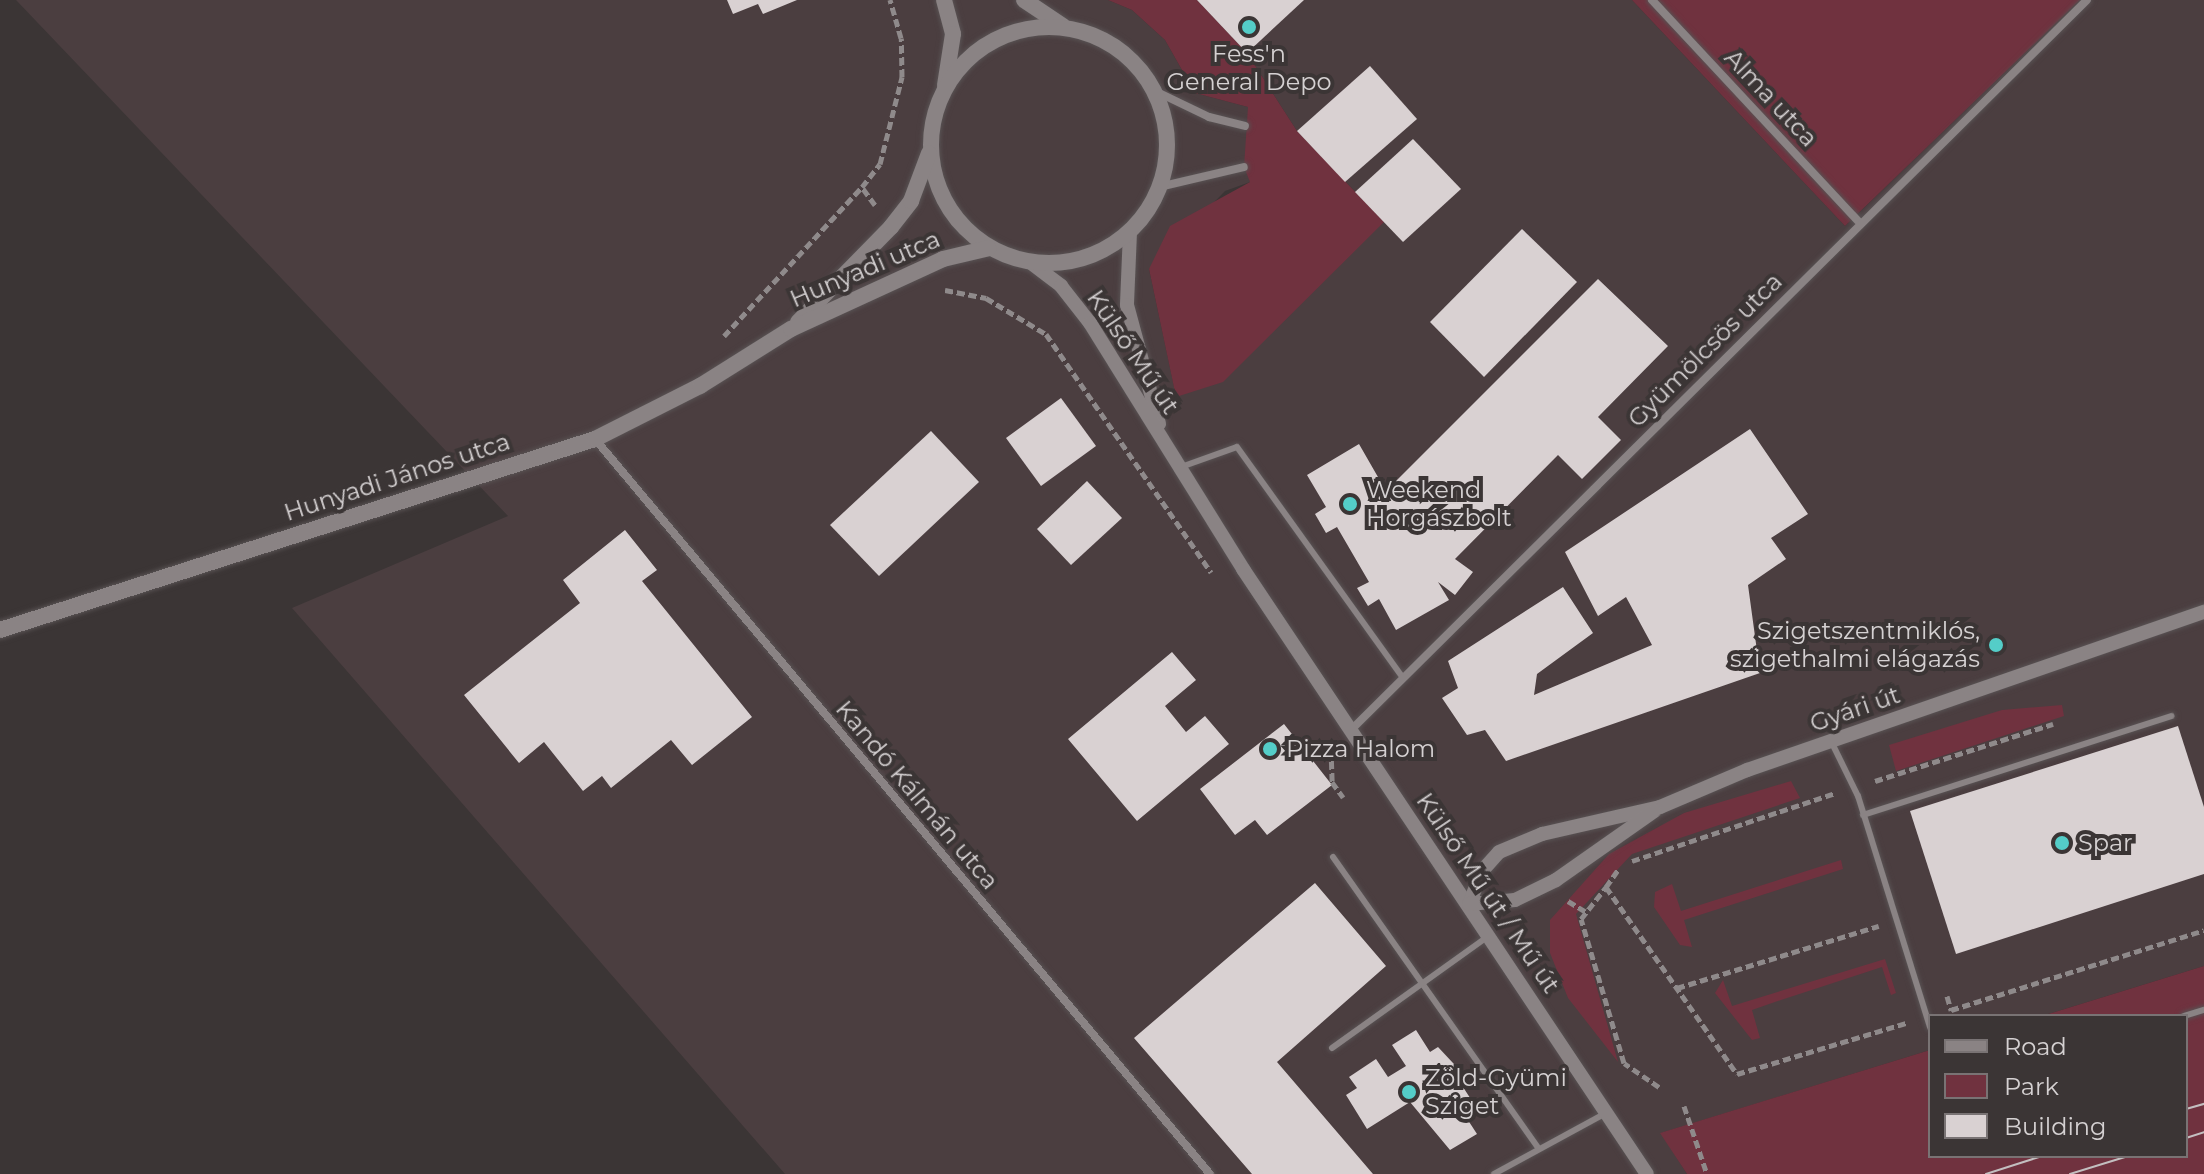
<!DOCTYPE html>
<html>
<head>
<meta charset="utf-8">
<style>
  body { margin:0 }
  #map { position:relative; width:2204px; height:1174px; overflow:hidden; background:#3b3535; font-family:Montserrat,sans-serif }
  div>[style] { position:absolute }
  .built>* { inset:0; background:#4b3e40 }
  .green>* { inset:0; background:#70323f }
  .building>* { inset:0; background:#d9d1d2 }
  .path>* { height:5px; margin-top:-2.5px; transform-origin:0; background:repeating-linear-gradient(90deg,#8f8a8b 0 8px,transparent 0 12px) }
  .roads { filter:drop-shadow(0 0 2px #585253) drop-shadow(0 0 2px #585253) }
  .service>* { height:6px; margin:-3px; padding:0 3px; transform-origin:3px; border-radius:3px; background:#8a8384 }
  .minor>* { height:8px; margin:-4px; padding:0 4px; transform-origin:4px; border-radius:4px; background:#8a8384 }
  .tertiary>* { height:14px; margin:-7px; padding:0 7px; transform-origin:7px; border-radius:7px; background:#8a8384 }
  .secondary>* { height:16px; margin:-8px; padding:0 8px; transform-origin:8px; border-radius:8px; background:#8a8384 }
  .secondary>.ring { margin:-8px; padding:0; box-sizing:content-box; background:none; border:16px solid #8a8384; border-radius:50% }
  .tram>* { height:2px; margin:-1px; padding:0 1px; transform-origin:1px; border-radius:1px; background:#c3bfc0 }
  .dots>* { width:22px; height:22px; translate:-50% -50%; box-sizing:border-box; border:4px solid #3b3535; border-radius:50% }
  span { translate:-50% -50%; white-space:nowrap; text-align:center; line-height:1.15; -webkit-text-stroke:8px #3b3535; paint-order:stroke }
  .poi-label { font-size:24px; color:#d5d1d2 }
  .left { translate:0 -50%; text-align:left }
  .right { translate:-100% -50%; text-align:right }
  .street-label { font-size:24px; color:#d5d1d2 }
  .legend { position:absolute; left:1928px; top:1014px; width:260px; height:144px; box-sizing:border-box; background:#3b3535; border:2px solid #797374; margin:0; padding:10px 14px; list-style:none; font-size:24px; color:#d5d1d2 }
  .legend li { display:flex; align-items:center; gap:16px; height:40px }
  .legend b { width:40px; border:2px solid #797374 }
</style>
</head>
<body>
<div id="map">
  <div class="built">
    <i style="clip-path:polygon(16px 0,1108px 0,1132px 10px,1165px 40px,1195px 93px,1248px 107px,1250px 182px,1225px 191px,1149px 269px,1176px 396px,1384px 222px,1297px 131px,1247px 53px,1197px 0,1632px 0,1845px 226px,2080px 0,2204px 0,2204px 966px,2042px 1016px,1930px 1016px,1930px 1050px,1661px 1133px,1687px 1174px,785px 1174px,292px 608px,508px 516px)"></i>
  </div>
  <div class="green">
    <i style="clip-path:polygon(1108px 0,1197px 0,1247px 53px,1297px 131px,1384px 222px,1223px 382px,1176px 397px,1149px 269px,1170px 226px,1250px 182px,1244px 167px,1248px 107px,1195px 93px,1165px 40px,1132px 10px)"></i>
    <i style="clip-path:polygon(1632px 0,2080px 0,1845px 226px)"></i>
    <i style="clip-path:polygon(2062px 705px,2064px 716px,1896px 771px,1889px 745px,2002px 710px)"></i>
    <i style="clip-path:polygon(1791px 781px,1800px 798px,1632px 854px,1576px 914px,1618px 1062px,1568px 998px,1550px 953px,1550px 920px,1609px 854px,1684px 813px)"></i>
    <i style="clip-path:polygon(1841px 860px,1843px 869px,1684px 920px,1692px 947px,1680px 945px,1654px 907px,1655px 892px,1672px 884px,1681px 911px)"></i>
    <i style="clip-path:polygon(1885px 959px,1896px 993px,1891px 995px,1882px 967px,1781px 1000px,1752px 1010px,1760px 1038px,1752px 1040px,1715px 993px,1723px 980px,1732px 1006px)"></i>
    <i style="clip-path:polygon(2204px 966px,2204px 1174px,1687px 1174px,1660px 1133px,1930px 1050px,1930px 1156px,2186px 1156px,2186px 1016px,2042px 1016px)"></i>
  </div>
  <div class="building">
    <i style="clip-path:polygon(727px 0,797px 0,763px 14px,758px 4px,733px 14px)"></i>
    <i style="clip-path:polygon(1197px 0,1304px 0,1247px 53px)"></i>
    <i style="clip-path:polygon(1370px 66px,1417px 119px,1345px 182px,1297px 131px)"></i>
    <i style="clip-path:polygon(1413px 139px,1461px 189px,1403px 242px,1355px 192px)"></i>
    <i style="clip-path:polygon(1522px 229px,1577px 282px,1484px 377px,1430px 322px)"></i>
    <i style="clip-path:polygon(1598px 279px,1668px 346px,1598px 417px,1621px 440px,1582px 479px,1558px 455px,1455px 559px,1473px 572px,1455px 595px,1438px 582px,1449px 600px,1396px 630px,1379px 599px,1368px 606px,1357px 588px,1369px 582px,1337px 527px,1326px 533px,1315px 514px,1326px 507px,1307px 475px,1359px 444px,1386px 491px)"></i>
    <i style="clip-path:polygon(1061px 398px,1096px 446px,1041px 486px,1006px 438px)"></i>
    <i style="clip-path:polygon(1750px 429px,1808px 514px,1771px 538px,1786px 559px,1748px 585px,1760px 673px,1506px 761px,1485px 730px,1467px 735px,1442px 698px,1458px 688px,1448px 661px,1563px 587px,1593px 633px,1537px 674px,1534px 695px,1652px 645px,1626px 597px,1598px 616px,1565px 552px)"></i>
    <i style="clip-path:polygon(931px 431px,979px 482px,879px 576px,830px 525px)"></i>
    <i style="clip-path:polygon(1087px 481px,1122px 518px,1071px 565px,1037px 529px)"></i>
    <i style="clip-path:polygon(625px 530px,657px 570px,642px 581px,752px 717px,692px 765px,671px 740px,611px 788px,602px 776px,583px 791px,544px 742px,519px 763px,464px 695px,580px 603px,563px 580px)"></i>
    <i style="clip-path:polygon(1172px 652px,1196px 680px,1165px 706px,1186px 732px,1205px 716px,1229px 744px,1137px 821px,1068px 739px)"></i>
    <i style="clip-path:polygon(1284px 724px,1332px 785px,1267px 835px,1255px 820px,1235px 835px,1200px 789px)"></i>
    <i style="clip-path:polygon(2178px 726px,2204px 807px,2204px 874px,1956px 954px,1910px 811px)"></i>
    <i style="clip-path:polygon(1315px 883px,1386px 966px,1277px 1062px,1373px 1174px,1252px 1174px,1134px 1038px)"></i>
    <i style="clip-path:polygon(1416px 1030px,1430px 1052px,1438px 1047px,1468px 1079px,1461px 1084px,1476px 1107px,1464px 1114px,1477px 1134px,1450px 1150px,1410px 1102px,1367px 1129px,1346px 1095px,1357px 1088px,1349px 1077px,1376px 1059px,1388px 1077px,1406px 1066px,1392px 1045px)"></i>
  </div>
  <div class="path">
    <i style="left:875px;top:205px;width:22px;rotate:-126deg"></i>
    <i style="left:862px;top:187px;width:29px;rotate:-52deg"></i>
    <i style="left:880px;top:164px;width:90px;rotate:-75.8deg"></i>
    <i style="left:902px;top:77px;width:39px;rotate:-91deg"></i>
    <i style="left:901px;top:38px;width:40px;rotate:-106deg"></i>
    <i style="left:945px;top:290px;width:42px;rotate:11deg"></i>
    <i style="left:986px;top:298px;width:70px;rotate:31deg"></i>
    <i style="left:1046px;top:334px;width:290px;rotate:55.3deg"></i>
    <i style="left:724px;top:336px;width:203px;rotate:-47.2deg"></i>
    <i style="left:1331px;top:749px;width:33px;rotate:88deg"></i>
    <i style="left:1332px;top:782px;width:19px;rotate:54deg"></i>
    <i style="left:1875px;top:781px;width:187px;rotate:-17.8deg"></i>
    <i style="left:1632px;top:861px;width:214px;rotate:-18.5deg"></i>
    <i style="left:1606px;top:887px;width:21px;rotate:-55deg"></i>
    <i style="left:1568px;top:901px;width:21px;rotate:31deg"></i>
    <i style="left:1677px;top:988px;width:211px;rotate:-17.1deg"></i>
    <i style="left:1947px;top:996px;width:15px;rotate:74deg"></i>
    <i style="left:1951px;top:1010px;width:265px;rotate:-17.5deg"></i>
    <i style="left:1659px;top:1087px;width:42px;rotate:-145.6deg"></i>
    <i style="left:1624px;top:1063px;width:150px;rotate:-106.6deg"></i>
    <i style="left:1581px;top:919px;width:41px;rotate:-52deg"></i>
    <i style="left:1606px;top:887px;width:228px;rotate:55deg"></i>
    <i style="left:1737px;top:1074px;width:177px;rotate:-16.8deg"></i>
    <i style="left:1684px;top:1106px;width:72px;rotate:71.3deg"></i>
  </div>
  <div class="roads">
    <div class="service">
      <i style="left:1181px;top:467px;width:59px;rotate:-19.7deg"></i>
      <i style="left:1237px;top:447px;width:284px;rotate:54.3deg"></i>
      <i style="left:1831px;top:741px;width:61px;rotate:63.9deg"></i>
      <i style="left:1858px;top:796px;width:242px;rotate:72.7deg"></i>
      <i style="left:1863px;top:815px;width:324px;rotate:-17.8deg"></i>
      <i style="left:1333px;top:857px;width:357px;rotate:54.8deg"></i>
      <i style="left:2184px;top:1016px;width:21px;rotate:-17deg"></i>
      <i style="left:1332px;top:1048px;width:191px;rotate:-35.6deg"></i>
      <i style="left:1494px;top:1174px;width:128px;rotate:-28.6deg"></i>
    </div>
    <div class="minor">
      <i style="left:1652px;top:0;width:306px;rotate:47deg"></i>
      <i style="left:1155px;top:91px;width:60px;rotate:25.7deg"></i>
      <i style="left:1209px;top:117px;width:37px;rotate:14deg"></i>
      <i style="left:1159px;top:187px;width:87px;rotate:-13.2deg"></i>
      <i style="left:595px;top:439px;width:958px;rotate:50.08deg"></i>
      <i style="left:1352px;top:729px;width:1035px;rotate:-44.77deg"></i>
    </div>
    <div class="tertiary">
      <i style="left:1130px;top:232px;width:73px;rotate:92.4deg"></i>
      <i style="left:1127px;top:305px;width:123px;rotate:74.9deg"></i>
      <i style="left:1031px;top:263px;width:38px;rotate:37deg"></i>
      <i style="left:1061px;top:286px;width:47px;rotate:51.9deg"></i>
      <i style="left:1090px;top:323px;width:290px;rotate:58.1deg"></i>
      <i style="left:1243px;top:569px;width:727px;rotate:56.27deg"></i>
      <i style="left:1469px;top:904px;width:35px;rotate:-68deg"></i>
      <i style="left:1482px;top:871px;width:25px;rotate:-48deg"></i>
      <i style="left:1499px;top:852px;width:47px;rotate:-22.7deg"></i>
      <i style="left:1542px;top:834px;width:121px;rotate:-12.9deg"></i>
      <i style="left:1660px;top:807px;width:95px;rotate:-23deg"></i>
      <i style="left:1747px;top:770px;width:484px;rotate:-19.1deg"></i>
      <i style="left:1469px;top:904px;width:46px;rotate:-5deg"></i>
      <i style="left:1515px;top:900px;width:46px;rotate:-26deg"></i>
      <i style="left:1556px;top:880px;width:120px;rotate:-35.1deg"></i>
    </div>
    <div class="secondary">
      <i style="left:944px;top:0;width:35px;rotate:75deg"></i>
      <i style="left:953px;top:34px;width:52px;rotate:98.9deg"></i>
      <i style="left:1024px;top:0;width:47px;rotate:33.7deg"></i>
      <i class="ring" style="left:931px;top:27px;width:220px;height:220px"></i>
      <i style="left:798px;top:322px;width:133px;rotate:-45.6deg"></i>
      <i style="left:891px;top:227px;width:33px;rotate:-52deg"></i>
      <i style="left:911px;top:201px;width:51px;rotate:-69.4deg"></i>
      <i style="left:0;top:630px;width:625px;rotate:-17.8deg"></i>
      <i style="left:595px;top:439px;width:118px;rotate:-26.8deg"></i>
      <i style="left:700px;top:386px;width:107px;rotate:-32.1deg"></i>
      <i style="left:791px;top:329px;width:167px;rotate:-24.7deg"></i>
      <i style="left:943px;top:259px;width:47px;rotate:-13.4deg"></i>
    </div>
  </div>
  <div class="tram">
    <i style="left:2186px;top:1109px;width:19px;rotate:-16deg"></i>
    <i style="left:2186px;top:1138px;width:19px;rotate:-18deg"></i>
    <i style="left:1986px;top:1174px;width:59px;rotate:-17.8deg"></i>
    <i style="left:2070px;top:1174px;width:61px;rotate:-17.2deg"></i>
  </div>
  <div class="dots">
    <i style="left:1249px;top:27px;background:#54cdc8"></i>
    <i style="left:1350px;top:504px;background:#54cdc8"></i>
    <i style="left:1996px;top:645px;background:#54cdc8"></i>
    <i style="left:1270px;top:749px;background:#54cdc8"></i>
    <i style="left:2062px;top:843px;background:#54cdc8"></i>
    <i style="left:1409px;top:1092px;background:#54cdc8"></i>
  </div>
  <div class="poi-label">
    <span style="left:1249px;top:68px">Fess'n<br>General Depo</span>
    <span class="left" style="left:1366px;top:504px">Weekend<br>Horgászbolt</span>
    <span class="right" style="left:1980px;top:645px">Szigetszentmiklós,<br>szigethalmi elágazás</span>
    <span class="left" style="left:1286px;top:749px">Pizza Halom</span>
    <span class="left" style="left:2078px;top:843px">Spar</span>
    <span class="left" style="left:1425px;top:1092px">Zöld-Gyümi<br>Sziget</span>
  </div>
  <div class="street-label">
    <span style="left:1771px;top:98px;rotate:47deg">Alma utca</span>
    <span style="left:865px;top:269px;rotate:-23deg">Hunyadi utca</span>
    <span style="left:1705px;top:350px;rotate:-45deg">Gyümölcsös utca</span>
    <span style="left:1133px;top:352px;rotate:56deg">Külső Mű út</span>
    <span style="left:397px;top:477px;rotate:-18deg">Hunyadi János utca</span>
    <span style="left:1855px;top:709px;rotate:-19deg">Gyári út</span>
    <span style="left:917px;top:795px;rotate:50deg">Kandó Kálmán utca</span>
    <span style="left:1488px;top:893px;rotate:56deg">Külső Mű út / Mű út</span>
  </div>
  <ul class="legend">
  <li><b style="height:10px;background:#8a8384"></b>Road</li>
  <li><b style="height:22px;background:#70323f"></b>Park</li>
  <li><b style="height:22px;background:#d9d1d2"></b>Building</li>
  </ul>
</div>
</body>
</html>
